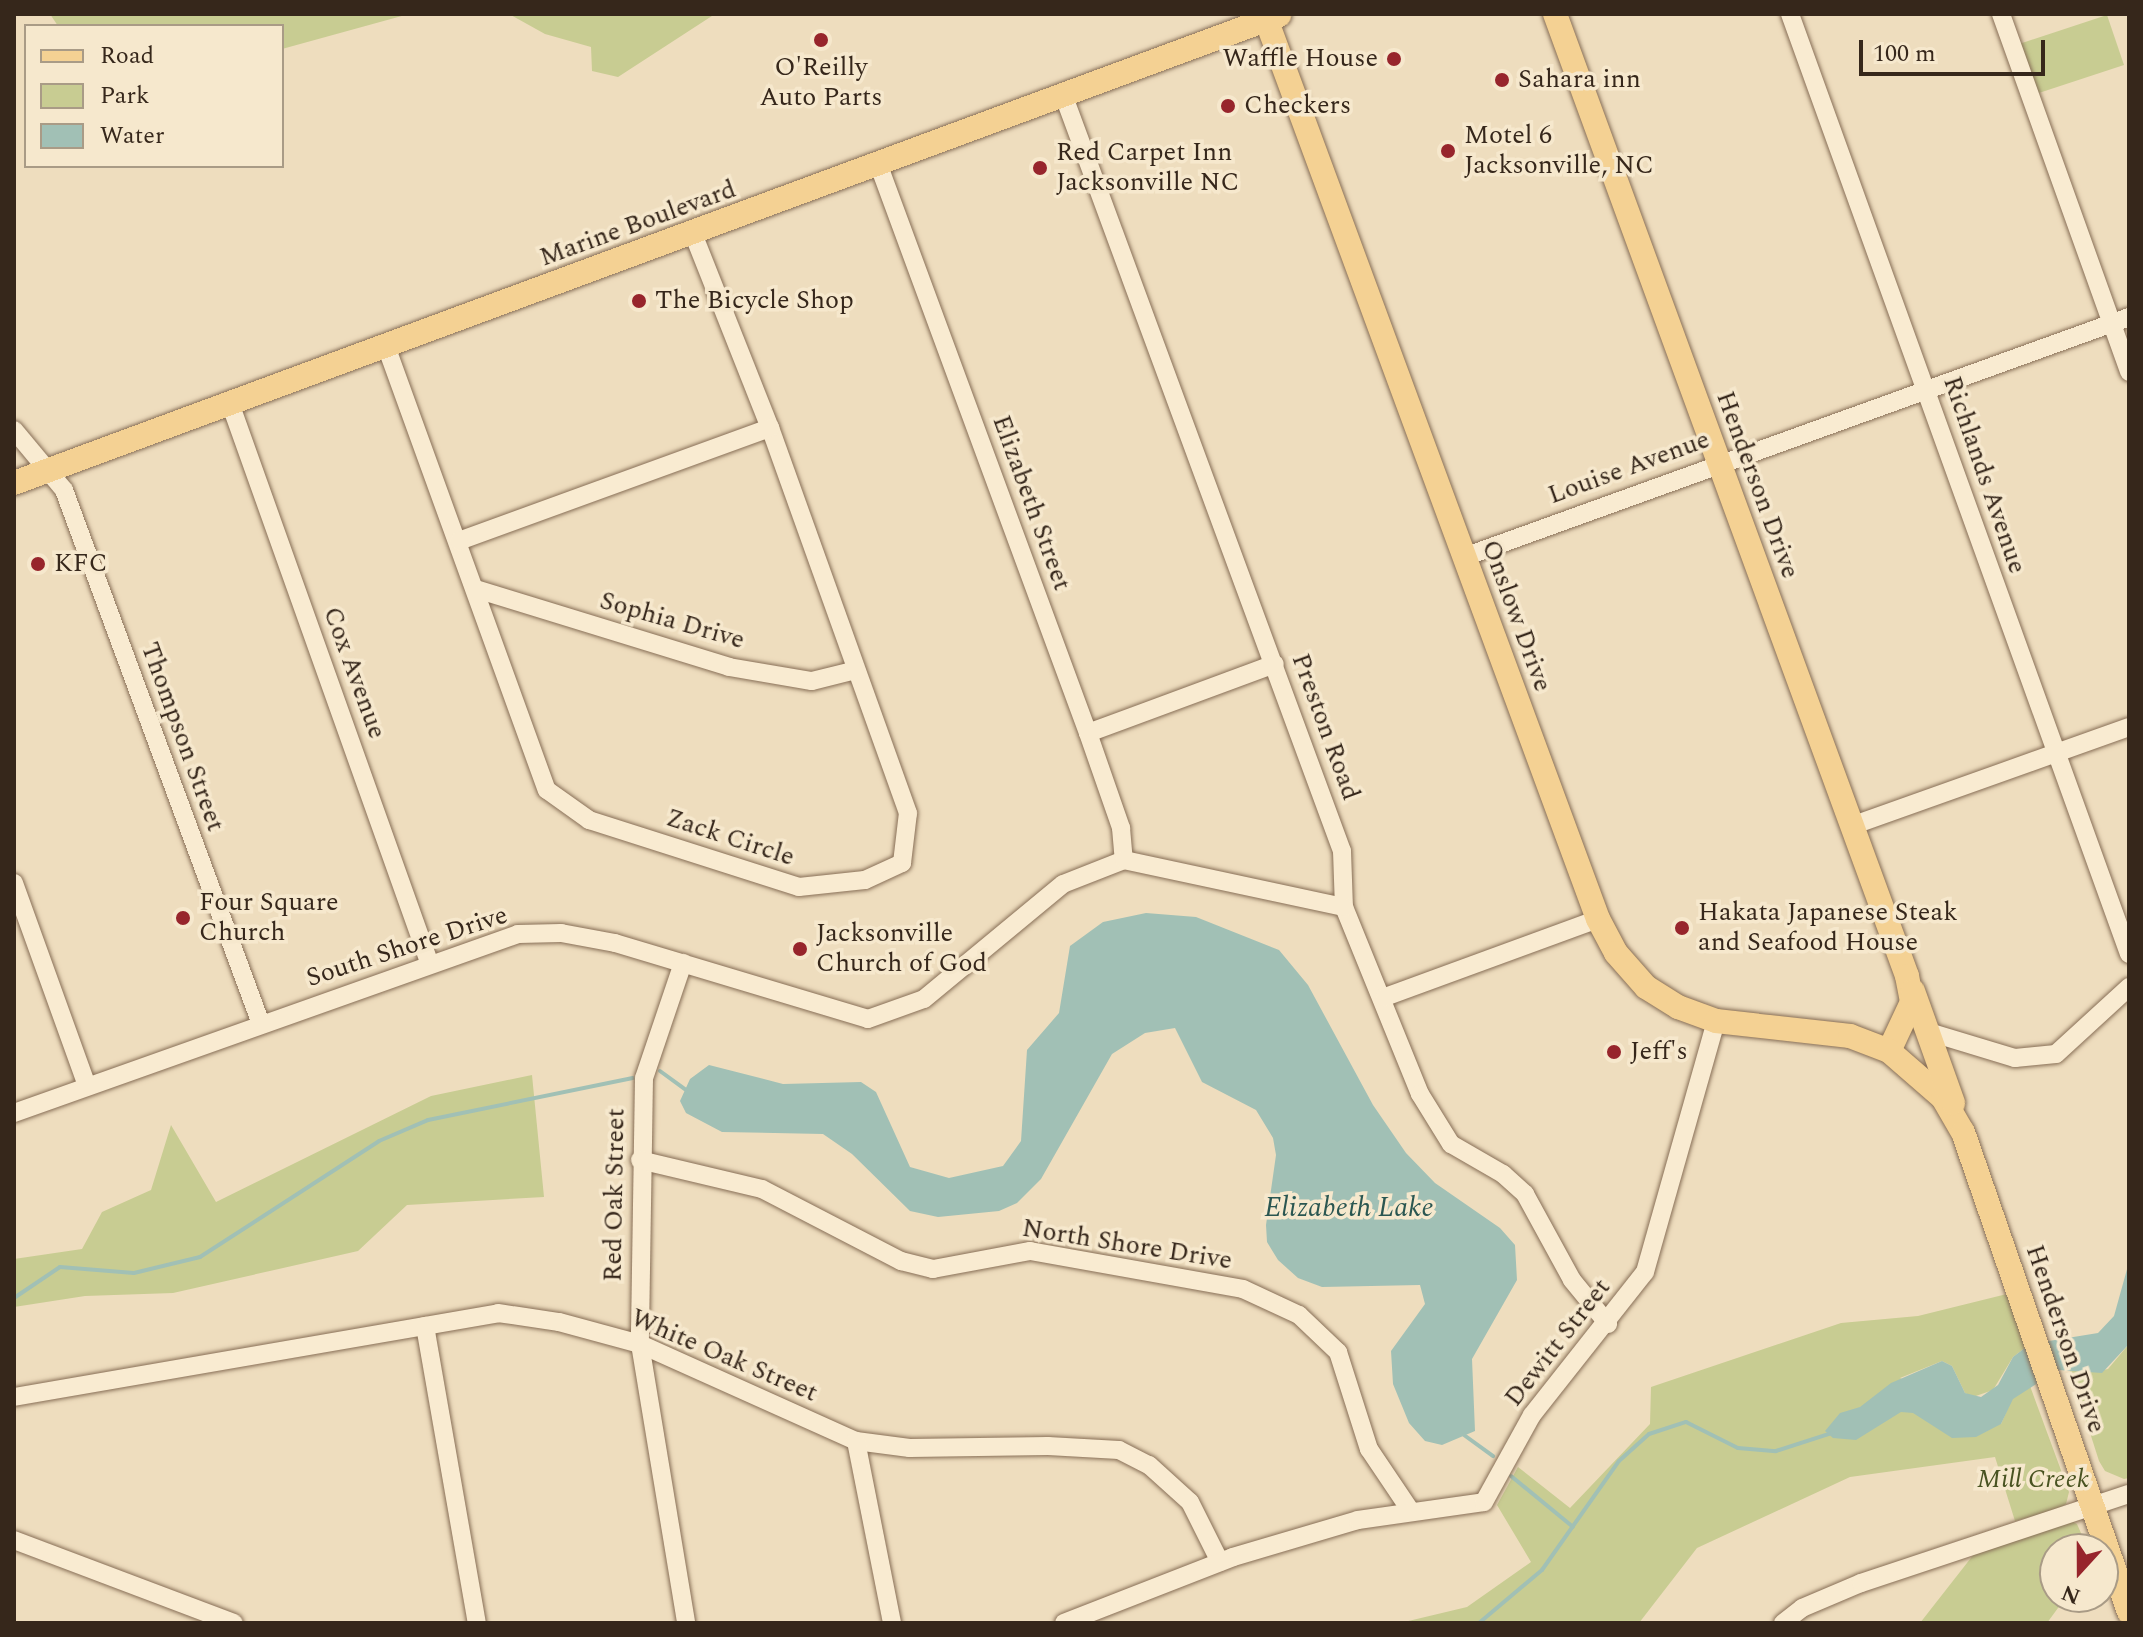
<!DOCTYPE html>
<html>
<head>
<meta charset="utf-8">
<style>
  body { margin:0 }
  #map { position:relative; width:2143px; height:1637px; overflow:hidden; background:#eeddbe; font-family:Spectral,serif }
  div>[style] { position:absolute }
  .green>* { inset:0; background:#c8cc92 }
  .water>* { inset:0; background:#a1c0b5 }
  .stream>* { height:4px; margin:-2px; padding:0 2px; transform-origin:2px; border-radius:2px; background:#a1c0b5 }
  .roads { filter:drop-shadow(0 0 2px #876e56) drop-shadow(0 0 2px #876e56) }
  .minor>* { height:18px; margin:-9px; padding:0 9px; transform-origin:9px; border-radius:9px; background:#f9ebd1 }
  .major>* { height:24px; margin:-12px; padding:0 12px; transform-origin:12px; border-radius:12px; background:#f4d193 }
  .dots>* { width:22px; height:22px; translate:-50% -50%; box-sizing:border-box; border:4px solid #f6e8cd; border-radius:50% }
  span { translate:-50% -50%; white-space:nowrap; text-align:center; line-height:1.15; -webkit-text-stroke:7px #f6e8cd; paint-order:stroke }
  .poi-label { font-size:26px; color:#36271b }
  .right { translate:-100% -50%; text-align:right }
  .left { translate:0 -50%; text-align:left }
  .street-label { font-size:26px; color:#36271b }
  .park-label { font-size:26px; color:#495321; font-style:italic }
  .water-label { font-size:28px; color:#2a5651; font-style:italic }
  .frame { position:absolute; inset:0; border:16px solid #36271b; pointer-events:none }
  .legend { position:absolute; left:24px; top:24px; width:260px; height:144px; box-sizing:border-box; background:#f6e8cd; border:2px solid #a99b86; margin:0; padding:10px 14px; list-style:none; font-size:24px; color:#36271b }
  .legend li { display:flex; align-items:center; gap:16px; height:40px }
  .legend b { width:40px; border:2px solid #a99b86 }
  .north { position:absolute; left:2039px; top:1533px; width:80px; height:80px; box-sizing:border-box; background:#f6e8cd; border:2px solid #a99b86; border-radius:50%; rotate:201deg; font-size:22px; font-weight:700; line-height:32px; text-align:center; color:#36271b }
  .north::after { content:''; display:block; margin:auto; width:28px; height:36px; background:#97252c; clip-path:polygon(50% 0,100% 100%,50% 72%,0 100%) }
  .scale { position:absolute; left:1859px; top:40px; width:186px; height:36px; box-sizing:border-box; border:4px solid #36271b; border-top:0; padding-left:10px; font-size:24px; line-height:28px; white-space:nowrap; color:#36271b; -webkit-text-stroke:6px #f6e8cd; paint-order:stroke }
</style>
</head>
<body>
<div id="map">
  <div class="green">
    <i style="clip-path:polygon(50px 14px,409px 14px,282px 49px,282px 26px,58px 26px)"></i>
    <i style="clip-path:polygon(509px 14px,715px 14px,618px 77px,592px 71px,591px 47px,545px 34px)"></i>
    <i style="clip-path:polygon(2107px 15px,2124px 65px,2030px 96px,2013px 46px)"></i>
    <i style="clip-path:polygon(532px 1075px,544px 1197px,407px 1205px,358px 1251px,173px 1293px,85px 1296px,14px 1307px,14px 1259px,82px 1249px,102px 1212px,151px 1190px,171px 1125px,216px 1202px,431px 1096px)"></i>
    <i style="clip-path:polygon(2019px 1291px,2030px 1344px,2013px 1357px,1993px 1390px,1973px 1397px,1965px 1393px,1952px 1366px,1942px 1361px,1900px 1378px,2001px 1424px,2012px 1399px,2030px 1386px,2069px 1492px,2066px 1504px,2058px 1509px,2015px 1521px,1995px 1457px,1850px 1477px,1697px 1548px,1639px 1623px,1400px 1623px,1467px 1607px,1531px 1562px,1497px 1505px,1518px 1467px,1570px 1508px,1650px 1424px,1651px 1387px,1841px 1323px,1918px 1316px)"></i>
    <i style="clip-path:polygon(2129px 1344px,2129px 1478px,2124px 1479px,2105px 1471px,2099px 1461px,2069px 1367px,2094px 1372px,2108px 1369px)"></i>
    <i style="clip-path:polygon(2071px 1521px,2077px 1524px,2088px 1549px,2055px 1549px,2055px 1597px,2066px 1597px,2047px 1623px,1920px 1623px,1974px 1554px)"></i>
  </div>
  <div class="water">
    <i style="clip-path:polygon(1146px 913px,1196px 917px,1279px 950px,1308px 985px,1373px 1105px,1406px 1153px,1435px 1183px,1500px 1228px,1515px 1245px,1517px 1280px,1472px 1359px,1475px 1431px,1442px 1445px,1425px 1441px,1409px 1423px,1393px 1384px,1391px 1351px,1425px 1304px,1420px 1285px,1322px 1287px,1298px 1278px,1278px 1260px,1267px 1242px,1266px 1225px,1276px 1155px,1273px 1138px,1256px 1110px,1202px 1082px,1175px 1028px,1145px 1033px,1112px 1054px,1041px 1179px,1017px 1203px,999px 1211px,938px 1217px,910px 1211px,852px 1154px,823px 1134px,722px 1132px,686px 1113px,680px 1101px,690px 1079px,709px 1065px,783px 1084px,861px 1082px,876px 1092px,910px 1167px,949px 1178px,1003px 1166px,1021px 1141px,1027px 1050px,1059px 1013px,1070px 946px,1103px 922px)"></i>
    <i style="clip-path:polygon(2129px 1262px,2129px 1344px,2102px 1373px,2058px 1370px,2013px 1399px,2001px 1424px,1976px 1437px,1952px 1438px,1913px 1413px,1901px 1412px,1856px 1440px,1833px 1438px,1825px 1431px,1840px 1413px,1860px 1407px,1891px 1383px,1942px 1361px,1952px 1366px,1965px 1393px,1981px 1397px,1998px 1385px,2013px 1357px,2030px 1344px,2098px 1333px,2114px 1316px)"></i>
  </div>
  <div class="stream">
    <i style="left:660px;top:1071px;width:32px;rotate:36deg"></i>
    <i style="left:14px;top:1298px;width:55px;rotate:-34deg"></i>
    <i style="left:60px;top:1267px;width:74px;rotate:4.6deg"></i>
    <i style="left:134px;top:1273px;width:68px;rotate:-13.6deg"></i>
    <i style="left:200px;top:1257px;width:213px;rotate:-32.9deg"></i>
    <i style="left:379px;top:1141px;width:53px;rotate:-23.2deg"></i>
    <i style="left:428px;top:1120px;width:209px;rotate:-11.6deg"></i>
    <i style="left:1464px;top:1435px;width:36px;rotate:36deg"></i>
    <i style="left:1511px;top:1476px;width:80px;rotate:39.4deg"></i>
    <i style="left:1479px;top:1623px;width:82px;rotate:-40.1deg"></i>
    <i style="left:1542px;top:1570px;width:133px;rotate:-54.8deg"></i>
    <i style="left:1619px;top:1461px;width:40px;rotate:-42deg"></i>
    <i style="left:1649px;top:1434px;width:39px;rotate:-18deg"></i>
    <i style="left:1686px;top:1422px;width:58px;rotate:26.6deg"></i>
    <i style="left:1738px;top:1448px;width:38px;rotate:5deg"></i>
    <i style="left:1776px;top:1451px;width:59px;rotate:-17.8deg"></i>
  </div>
  <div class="roads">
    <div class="minor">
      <i style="left:1790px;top:14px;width:999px;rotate:70.17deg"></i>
      <i style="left:2001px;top:14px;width:380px;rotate:70.3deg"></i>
      <i style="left:1063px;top:94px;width:807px;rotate:69.77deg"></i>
      <i style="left:1342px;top:851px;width:56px;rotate:88deg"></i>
      <i style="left:1344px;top:907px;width:202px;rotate:67.9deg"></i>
      <i style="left:1420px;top:1094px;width:59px;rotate:58.2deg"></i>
      <i style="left:1451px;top:1144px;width:60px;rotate:30deg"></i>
      <i style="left:1503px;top:1174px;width:30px;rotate:42deg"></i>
      <i style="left:1525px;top:1194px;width:98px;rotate:61.3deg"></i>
      <i style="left:1572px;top:1280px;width:57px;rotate:50.7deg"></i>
      <i style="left:879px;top:166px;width:604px;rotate:69.77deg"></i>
      <i style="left:1088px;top:733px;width:101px;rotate:70.8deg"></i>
      <i style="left:1121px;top:828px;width:32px;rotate:85deg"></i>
      <i style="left:386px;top:346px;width:472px;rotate:70.1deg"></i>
      <i style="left:547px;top:790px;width:52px;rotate:35.5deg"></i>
      <i style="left:589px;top:820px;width:220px;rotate:17.7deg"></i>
      <i style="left:799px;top:887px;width:66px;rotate:-6.1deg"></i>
      <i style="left:865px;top:880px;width:41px;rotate:-24.7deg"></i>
      <i style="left:902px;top:863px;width:50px;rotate:-83.2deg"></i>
      <i style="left:908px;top:813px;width:409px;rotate:-109.7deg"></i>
      <i style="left:770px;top:428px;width:209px;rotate:-111.6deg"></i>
      <i style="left:230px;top:403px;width:593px;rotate:70.4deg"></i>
      <i style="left:14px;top:430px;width:78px;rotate:50.2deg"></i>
      <i style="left:64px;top:490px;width:569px;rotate:69.75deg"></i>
      <i style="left:459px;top:541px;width:331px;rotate:-20deg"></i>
      <i style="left:1464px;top:557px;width:707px;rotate:-19.84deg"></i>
      <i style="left:476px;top:589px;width:265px;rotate:17.1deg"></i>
      <i style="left:729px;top:667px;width:84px;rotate:9.6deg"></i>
      <i style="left:812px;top:681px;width:45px;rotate:-14deg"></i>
      <i style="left:1088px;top:733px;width:199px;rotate:-20.3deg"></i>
      <i style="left:1854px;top:825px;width:292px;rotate:-19.6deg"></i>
      <i style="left:14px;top:883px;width:216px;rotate:70.2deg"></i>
      <i style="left:683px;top:963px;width:121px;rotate:108.7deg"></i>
      <i style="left:644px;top:1078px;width:266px;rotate:90.9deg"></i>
      <i style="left:640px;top:1344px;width:283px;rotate:80.6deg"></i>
      <i style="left:1385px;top:997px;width:227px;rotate:-20.1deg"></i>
      <i style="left:1929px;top:1032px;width:90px;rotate:16.8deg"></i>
      <i style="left:2015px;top:1058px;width:41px;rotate:-5.6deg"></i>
      <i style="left:2056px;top:1054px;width:99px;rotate:-42.5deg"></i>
      <i style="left:14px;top:1113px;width:535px;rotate:-19.55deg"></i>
      <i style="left:518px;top:934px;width:43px;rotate:-1.3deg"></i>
      <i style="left:561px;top:933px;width:55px;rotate:10.5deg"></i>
      <i style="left:615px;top:943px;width:264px;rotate:16.7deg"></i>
      <i style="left:868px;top:1019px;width:59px;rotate:-19.7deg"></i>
      <i style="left:924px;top:999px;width:180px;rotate:-39.6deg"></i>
      <i style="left:1063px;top:884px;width:66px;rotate:-21.5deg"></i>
      <i style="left:1124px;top:860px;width:225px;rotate:12.1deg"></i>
      <i style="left:640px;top:1160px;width:125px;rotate:13.4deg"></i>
      <i style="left:762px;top:1189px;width:157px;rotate:27.4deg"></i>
      <i style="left:901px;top:1261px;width:33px;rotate:14deg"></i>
      <i style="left:933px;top:1269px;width:99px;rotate:-10.5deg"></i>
      <i style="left:1030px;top:1251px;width:216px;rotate:10.1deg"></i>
      <i style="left:1243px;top:1289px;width:62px;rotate:24.9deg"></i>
      <i style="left:1299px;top:1315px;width:54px;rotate:43.5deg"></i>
      <i style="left:1338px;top:1352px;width:102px;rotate:72.3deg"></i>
      <i style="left:1369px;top:1449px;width:73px;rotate:56.1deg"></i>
      <i style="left:425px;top:1326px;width:302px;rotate:80.1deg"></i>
      <i style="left:14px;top:1397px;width:491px;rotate:-9.8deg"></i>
      <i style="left:498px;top:1313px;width:62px;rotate:8.4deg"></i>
      <i style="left:559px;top:1322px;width:84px;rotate:15.2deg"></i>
      <i style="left:640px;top:1344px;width:237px;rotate:24.2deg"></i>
      <i style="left:856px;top:1441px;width:54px;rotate:7.4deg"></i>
      <i style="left:910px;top:1448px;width:138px;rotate:-0.8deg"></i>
      <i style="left:1048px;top:1446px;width:71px;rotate:3.2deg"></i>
      <i style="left:1119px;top:1450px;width:34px;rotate:27deg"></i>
      <i style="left:1149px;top:1465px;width:55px;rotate:42.1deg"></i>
      <i style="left:1190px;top:1502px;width:67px;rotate:63.4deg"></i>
      <i style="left:856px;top:1441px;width:186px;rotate:78.8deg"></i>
      <i style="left:14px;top:1540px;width:235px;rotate:20.7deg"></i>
      <i style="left:1064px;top:1623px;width:181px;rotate:-21.3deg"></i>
      <i style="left:1233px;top:1557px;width:130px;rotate:-16.5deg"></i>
      <i style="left:1358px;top:1520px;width:127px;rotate:-8.1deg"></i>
      <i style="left:1484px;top:1502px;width:99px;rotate:-61.1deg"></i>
      <i style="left:1532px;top:1415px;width:182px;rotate:-51.7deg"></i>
      <i style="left:1645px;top:1272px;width:261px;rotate:-74.2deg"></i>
      <i style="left:1783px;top:1623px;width:24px;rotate:-38deg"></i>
      <i style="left:1802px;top:1608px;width:64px;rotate:-23deg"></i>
      <i style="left:1861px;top:1583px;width:282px;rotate:-18.4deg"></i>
    </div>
    <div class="major">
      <i style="left:1555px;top:14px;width:1024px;rotate:69.9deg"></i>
      <i style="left:1907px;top:976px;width:26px;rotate:79deg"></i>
      <i style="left:1912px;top:1002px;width:54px;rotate:115.1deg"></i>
      <i style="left:1266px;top:19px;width:959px;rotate:69.75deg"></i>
      <i style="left:1598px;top:919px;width:38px;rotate:62deg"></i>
      <i style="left:1616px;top:953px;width:45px;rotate:48.6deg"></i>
      <i style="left:1646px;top:987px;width:38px;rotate:32deg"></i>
      <i style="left:1678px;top:1007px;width:40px;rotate:20.2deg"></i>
      <i style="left:1716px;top:1021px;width:135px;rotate:6.4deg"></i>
      <i style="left:1850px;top:1036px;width:42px;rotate:21deg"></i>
      <i style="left:1889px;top:1051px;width:72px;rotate:41deg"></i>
      <i style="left:1943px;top:1098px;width:39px;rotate:60deg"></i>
      <i style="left:1963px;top:1132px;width:508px;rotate:70.92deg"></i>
      <i style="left:14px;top:483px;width:1349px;rotate:-20.3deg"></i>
      <i style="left:1913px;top:991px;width:119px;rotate:70.3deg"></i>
    </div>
  </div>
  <div class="dots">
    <i style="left:821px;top:40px;background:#97252c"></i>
    <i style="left:1394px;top:59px;background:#97252c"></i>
    <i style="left:1502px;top:80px;background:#97252c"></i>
    <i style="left:1228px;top:106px;background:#97252c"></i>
    <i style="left:1448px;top:151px;background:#97252c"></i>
    <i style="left:1040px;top:168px;background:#97252c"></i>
    <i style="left:639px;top:301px;background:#97252c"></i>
    <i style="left:38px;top:564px;background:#97252c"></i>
    <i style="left:183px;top:918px;background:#97252c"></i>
    <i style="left:1682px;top:928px;background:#97252c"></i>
    <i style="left:800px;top:949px;background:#97252c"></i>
    <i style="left:1614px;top:1052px;background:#97252c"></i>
  </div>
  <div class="poi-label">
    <span class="right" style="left:1378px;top:59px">Waffle House</span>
    <span style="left:821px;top:83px">O'Reilly<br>Auto Parts</span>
    <span class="left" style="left:1518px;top:80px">Sahara inn</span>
    <span class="left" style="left:1244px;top:106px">Checkers</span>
    <span class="left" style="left:1464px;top:151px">Motel 6<br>Jacksonville, NC</span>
    <span class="left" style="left:1056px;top:168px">Red Carpet Inn<br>Jacksonville NC</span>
    <span class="left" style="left:655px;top:301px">The Bicycle Shop</span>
    <span class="left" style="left:54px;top:564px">KFC</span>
    <span class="left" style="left:199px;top:918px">Four Square<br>Church</span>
    <span class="left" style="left:1698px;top:928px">Hakata Japanese Steak<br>and Seafood House</span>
    <span class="left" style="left:816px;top:949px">Jacksonville<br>Church of God</span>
    <span class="left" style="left:1630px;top:1052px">Jeff's</span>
  </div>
  <div class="street-label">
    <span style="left:638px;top:224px;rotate:-20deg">Marine Boulevard</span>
    <span style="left:1629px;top:468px;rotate:-20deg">Louise Avenue</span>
    <span style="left:1984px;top:475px;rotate:71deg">Richlands Avenue</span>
    <span style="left:1757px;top:485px;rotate:70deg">Henderson Drive</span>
    <span style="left:1031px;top:503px;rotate:70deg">Elizabeth Street</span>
    <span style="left:1516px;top:616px;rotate:70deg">Onslow Drive</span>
    <span style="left:672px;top:621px;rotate:16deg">Sophia Drive</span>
    <span style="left:354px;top:673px;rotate:70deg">Cox Avenue</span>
    <span style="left:1325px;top:727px;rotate:70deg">Preston Road</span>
    <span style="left:182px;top:737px;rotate:70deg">Thompson Street</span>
    <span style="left:730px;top:838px;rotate:18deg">Zack Circle</span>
    <span style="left:407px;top:947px;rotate:-18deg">South Shore Drive</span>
    <span style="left:615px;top:1195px;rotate:-89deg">Red Oak Street</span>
    <span style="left:1127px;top:1245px;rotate:9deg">North Shore Drive</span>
    <span style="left:2065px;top:1339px;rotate:71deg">Henderson Drive</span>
    <span style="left:1558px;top:1343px;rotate:-52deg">Dewitt Street</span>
    <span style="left:724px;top:1356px;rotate:23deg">White Oak Street</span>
  </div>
  <div class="park-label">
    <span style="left:2033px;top:1480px">Mill Creek</span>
  </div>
  <div class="water-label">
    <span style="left:1349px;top:1208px">Elizabeth Lake</span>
  </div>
  <div class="frame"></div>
  <ul class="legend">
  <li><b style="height:10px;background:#f4d193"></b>Road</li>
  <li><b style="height:22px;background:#c8cc92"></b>Park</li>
  <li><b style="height:22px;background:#a1c0b5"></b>Water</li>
  </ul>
  <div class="north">N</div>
  <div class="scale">100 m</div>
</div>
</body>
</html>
